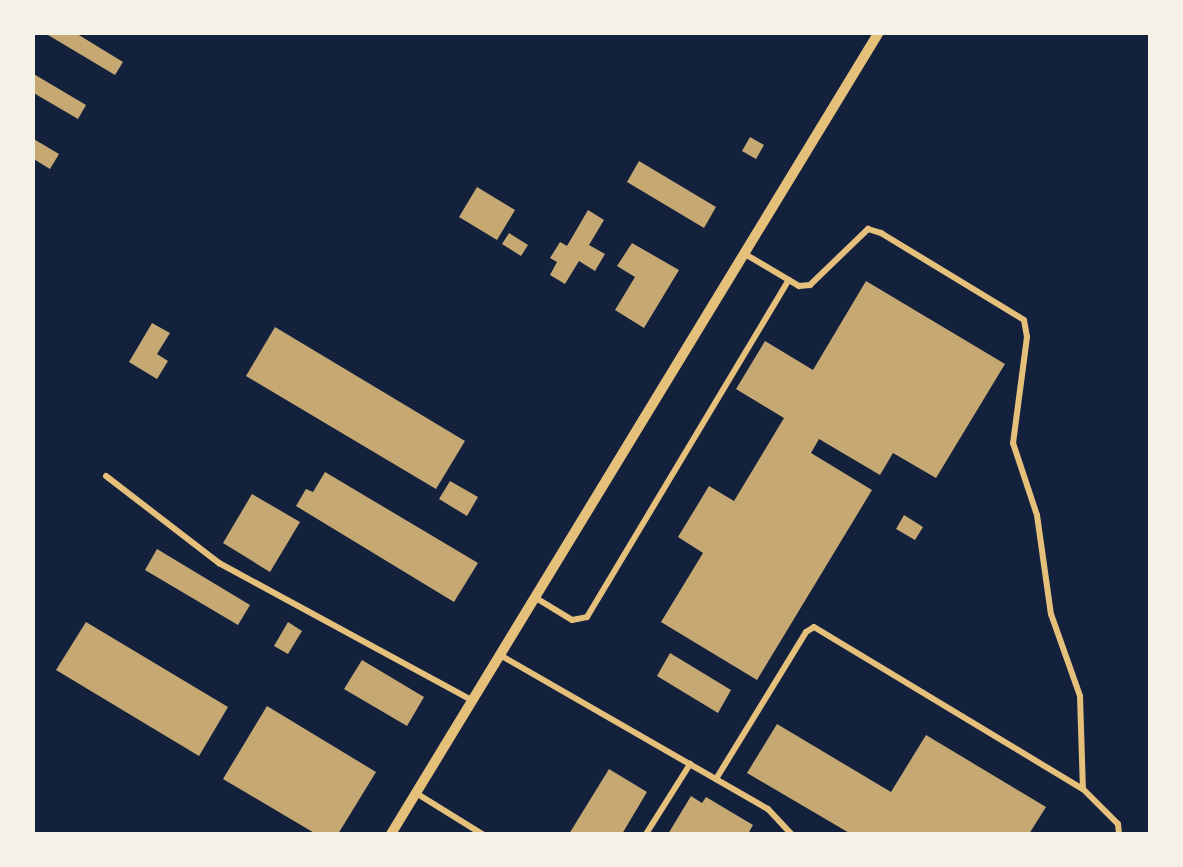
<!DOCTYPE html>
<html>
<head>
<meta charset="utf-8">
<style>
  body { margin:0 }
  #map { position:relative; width:1183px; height:867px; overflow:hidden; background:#14213d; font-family:Manrope,sans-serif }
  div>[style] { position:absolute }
  .building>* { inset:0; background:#c6a872 }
  .service>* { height:6px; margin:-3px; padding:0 3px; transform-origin:3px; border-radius:3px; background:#e5c07b }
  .minor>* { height:10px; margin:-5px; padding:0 5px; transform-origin:5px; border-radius:5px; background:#e5c07b }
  span { translate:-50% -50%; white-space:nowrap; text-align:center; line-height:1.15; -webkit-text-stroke:8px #f6f1e7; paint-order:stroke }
  .frame { position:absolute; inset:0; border:35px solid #f6f1e7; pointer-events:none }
</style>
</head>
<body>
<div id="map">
  <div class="building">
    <i style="clip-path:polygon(43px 32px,74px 32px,123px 62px,115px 75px)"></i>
    <i style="clip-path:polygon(32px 73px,86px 105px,78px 119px,32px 92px)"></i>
    <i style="clip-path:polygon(750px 137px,764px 145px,756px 159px,742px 151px)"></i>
    <i style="clip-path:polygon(32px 138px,59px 154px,50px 169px,32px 158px)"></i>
    <i style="clip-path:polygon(639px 161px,716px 207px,704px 228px,627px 182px)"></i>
    <i style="clip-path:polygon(477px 187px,515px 210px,497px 240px,459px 217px)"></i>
    <i style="clip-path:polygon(588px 210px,604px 220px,589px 245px,605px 254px,595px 271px,579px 261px,565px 284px,550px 275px,557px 262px,550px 258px,560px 242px,567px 246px)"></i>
    <i style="clip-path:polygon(509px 233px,528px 245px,521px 256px,502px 244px)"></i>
    <i style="clip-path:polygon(632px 243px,679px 270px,644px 328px,615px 310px,635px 277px,617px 266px)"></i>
    <i style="clip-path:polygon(866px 281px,1005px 364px,936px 478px,893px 453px,880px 475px,819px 439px,811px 453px,872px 490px,757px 680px,661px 622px,703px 553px,678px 537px,709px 486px,734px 501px,784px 418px,736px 389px,765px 341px,813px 370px)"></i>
    <i style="clip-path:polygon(152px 323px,170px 333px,157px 354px,168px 361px,157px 379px,129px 362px)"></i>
    <i style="clip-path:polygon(275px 327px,465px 441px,436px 489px,246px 376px)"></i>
    <i style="clip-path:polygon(325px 472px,478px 563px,454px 602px,296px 506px,306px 489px,313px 492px)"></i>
    <i style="clip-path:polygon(450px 481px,478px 497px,467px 516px,439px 499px)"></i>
    <i style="clip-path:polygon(252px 494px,300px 522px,270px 572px,223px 543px)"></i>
    <i style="clip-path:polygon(904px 515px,923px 527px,915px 540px,896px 529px)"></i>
    <i style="clip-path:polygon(157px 549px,250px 605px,238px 625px,145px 570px)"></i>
    <i style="clip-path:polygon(86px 622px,228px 707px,199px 756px,56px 670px)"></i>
    <i style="clip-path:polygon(288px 622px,302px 631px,288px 654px,274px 646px)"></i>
    <i style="clip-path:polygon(670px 653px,731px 690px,718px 713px,657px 676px)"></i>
    <i style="clip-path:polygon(362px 660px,424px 697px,407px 726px,344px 689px)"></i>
    <i style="clip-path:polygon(267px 706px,376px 772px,338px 834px,316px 834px,223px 779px)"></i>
    <i style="clip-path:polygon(777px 724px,891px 792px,926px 735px,1046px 807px,1029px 834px,851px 834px,747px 773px)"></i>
    <i style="clip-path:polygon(609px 769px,647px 792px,622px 834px,569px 834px)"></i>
    <i style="clip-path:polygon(691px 796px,702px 803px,706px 797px,753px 825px,748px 834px,668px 834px)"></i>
  </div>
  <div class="service">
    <i style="left:745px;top:254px;width:63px;rotate:30.7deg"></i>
    <i style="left:799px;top:286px;width:11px;rotate:-5deg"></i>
    <i style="left:810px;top:285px;width:81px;rotate:-44deg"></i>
    <i style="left:868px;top:229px;width:14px;rotate:17deg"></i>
    <i style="left:881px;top:233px;width:167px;rotate:31.3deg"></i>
    <i style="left:1024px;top:320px;width:17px;rotate:80deg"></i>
    <i style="left:1027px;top:337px;width:107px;rotate:97.5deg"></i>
    <i style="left:1013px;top:443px;width:76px;rotate:71.6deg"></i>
    <i style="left:1037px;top:515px;width:100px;rotate:82deg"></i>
    <i style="left:1051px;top:614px;width:87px;rotate:70.5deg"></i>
    <i style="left:1080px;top:696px;width:93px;rotate:88.2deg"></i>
    <i style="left:106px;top:476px;width:143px;rotate:37.6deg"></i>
    <i style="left:219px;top:563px;width:287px;rotate:28.5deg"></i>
    <i style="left:536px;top:598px;width:42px;rotate:31.4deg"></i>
    <i style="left:572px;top:620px;width:15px;rotate:-11deg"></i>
    <i style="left:587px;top:617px;width:393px;rotate:-59.1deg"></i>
    <i style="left:500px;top:655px;width:309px;rotate:29.9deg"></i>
    <i style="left:768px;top:809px;width:34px;rotate:47deg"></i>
    <i style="left:716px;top:779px;width:172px;rotate:-58.5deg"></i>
    <i style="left:806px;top:632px;width:9px;rotate:-32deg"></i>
    <i style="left:814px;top:627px;width:314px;rotate:31.1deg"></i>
    <i style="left:1083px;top:789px;width:49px;rotate:45deg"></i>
    <i style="left:1118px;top:824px;width:10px;rotate:84deg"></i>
    <i style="left:416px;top:793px;width:78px;rotate:31.8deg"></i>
    <i style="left:646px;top:834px;width:83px;rotate:-57.8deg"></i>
  </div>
  <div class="minor">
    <i style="left:391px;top:834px;width:939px;rotate:-58.68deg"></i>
  </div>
  <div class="frame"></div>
</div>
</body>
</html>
